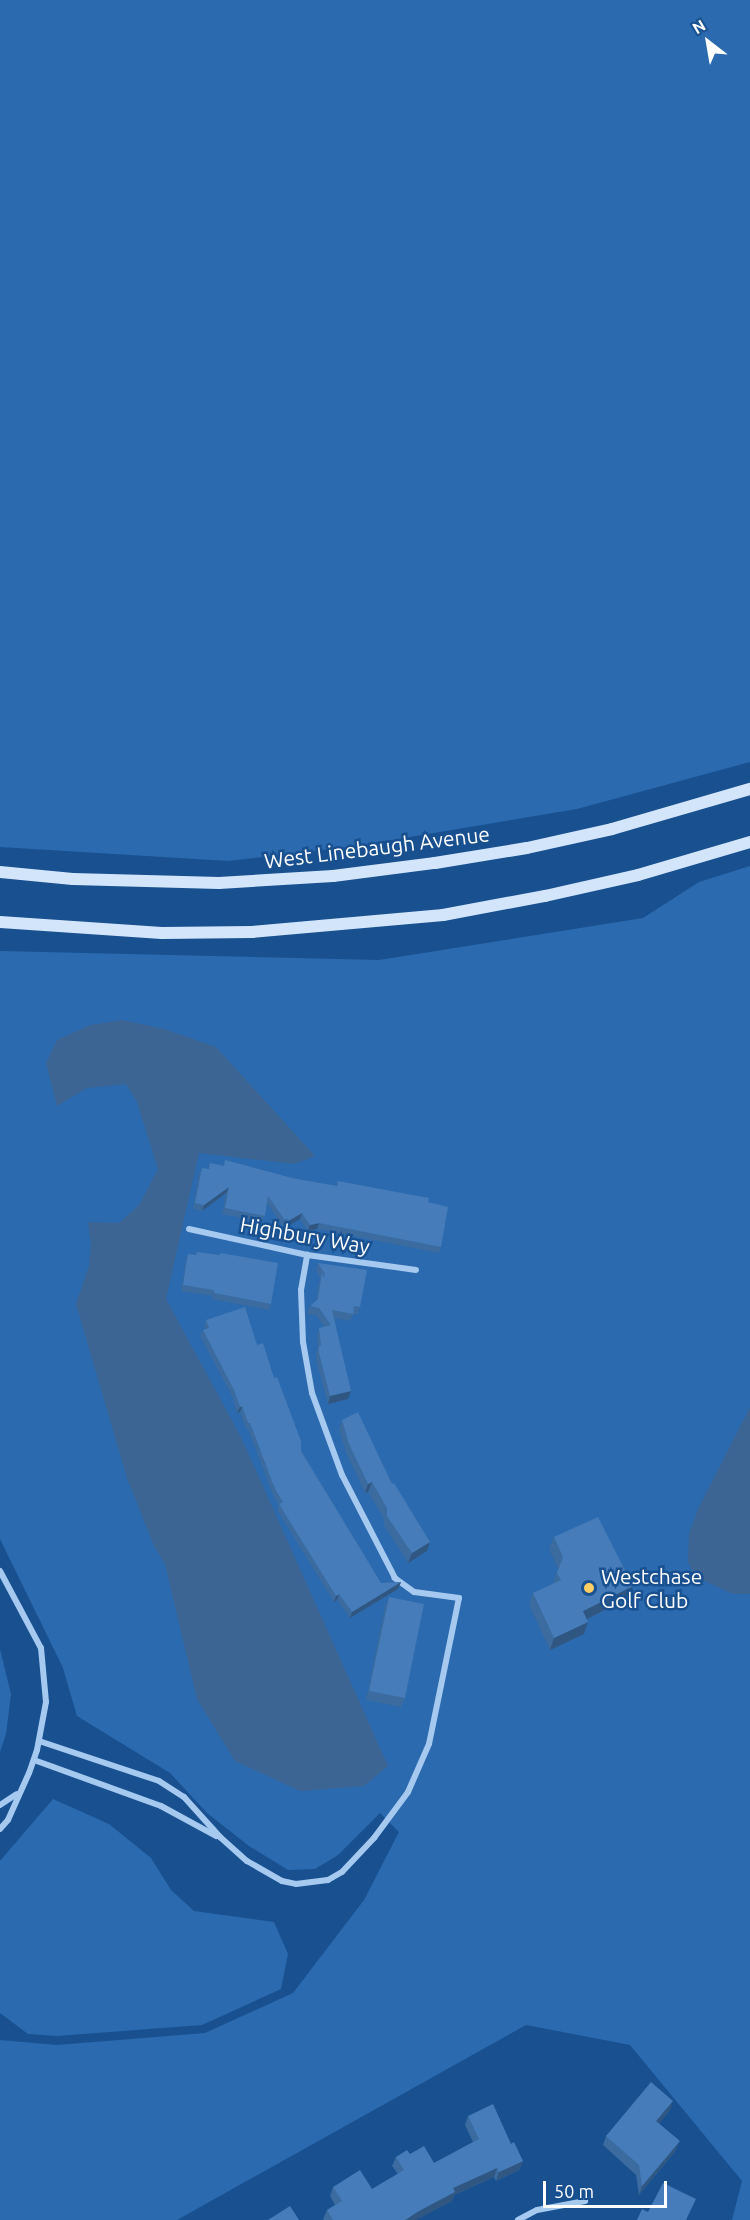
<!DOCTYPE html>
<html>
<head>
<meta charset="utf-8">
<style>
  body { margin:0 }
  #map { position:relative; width:750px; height:2220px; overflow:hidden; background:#185090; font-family:Ubuntu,sans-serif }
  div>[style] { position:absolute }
  .green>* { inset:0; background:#2b6aae }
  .water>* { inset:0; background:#3d6593 }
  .street>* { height:6px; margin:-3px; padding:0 3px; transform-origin:3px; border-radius:3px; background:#a6c9ef }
  .secondary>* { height:12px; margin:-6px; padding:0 6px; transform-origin:6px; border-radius:6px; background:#d3e5fb }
  .wall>* { inset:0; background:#3b6b9f }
  .shaded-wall>* { inset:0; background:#305782 }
  .building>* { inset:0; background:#457cb9 }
  .dots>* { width:16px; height:16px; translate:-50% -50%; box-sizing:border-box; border:3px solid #185090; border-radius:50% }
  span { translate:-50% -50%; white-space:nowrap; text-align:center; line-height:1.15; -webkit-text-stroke:5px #185090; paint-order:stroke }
  .street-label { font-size:21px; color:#fff }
  .poi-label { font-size:21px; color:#fff }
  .left { translate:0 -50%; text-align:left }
  .north { position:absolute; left:678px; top:12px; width:60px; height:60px; -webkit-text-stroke:4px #185090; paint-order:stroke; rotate:329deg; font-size:16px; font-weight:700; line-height:24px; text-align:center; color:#fff }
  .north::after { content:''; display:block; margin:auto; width:21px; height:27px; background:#fff; clip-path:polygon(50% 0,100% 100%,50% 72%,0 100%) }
  .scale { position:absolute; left:543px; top:2181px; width:124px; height:27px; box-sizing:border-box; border:3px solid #fff; border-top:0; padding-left:8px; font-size:18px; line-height:21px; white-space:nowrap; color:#fff; -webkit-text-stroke:4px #185090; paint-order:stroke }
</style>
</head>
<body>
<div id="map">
  <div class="green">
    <i style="clip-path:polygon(0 0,750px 0,750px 762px,577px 809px,356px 846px,228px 861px,0 847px)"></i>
    <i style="clip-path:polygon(750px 866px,750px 2220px,732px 2220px,742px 2181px,630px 2045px,526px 2025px,177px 2220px,0 2220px,0 2040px,57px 2045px,205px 2033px,293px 1993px,364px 1900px,399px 1832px,380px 1813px,338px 1855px,315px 1869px,288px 1870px,249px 1846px,207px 1813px,170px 1773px,77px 1716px,63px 1668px,0 1539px,0 951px,379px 960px,643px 918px,699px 882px)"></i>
    <i style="clip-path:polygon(0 1649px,11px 1694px,6px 1734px,0 1752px)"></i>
    <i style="clip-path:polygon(53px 1799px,109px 1824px,151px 1858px,171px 1890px,194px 1911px,274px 1922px,288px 1954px,281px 1989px,202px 2025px,57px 2036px,28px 2034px,0 2013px,0 1861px)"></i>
  </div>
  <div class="water">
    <i style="clip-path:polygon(122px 1020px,164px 1029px,216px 1047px,315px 1156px,294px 1164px,199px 1153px,166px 1299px,241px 1437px,388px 1766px,364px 1786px,300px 1791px,235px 1761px,197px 1699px,165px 1564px,154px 1546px,127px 1478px,76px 1304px,89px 1266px,91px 1245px,88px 1222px,119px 1223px,139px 1205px,158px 1169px,137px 1102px,126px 1084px,87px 1088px,57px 1106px,46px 1063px,57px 1040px,90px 1025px)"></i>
    <i style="clip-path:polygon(750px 1407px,750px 1594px,733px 1594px,694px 1576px,688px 1561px,689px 1534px,698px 1509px)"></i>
  </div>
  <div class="street">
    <i style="left:189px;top:1229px;width:121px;rotate:12.4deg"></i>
    <i style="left:307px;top:1255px;width:110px;rotate:7.8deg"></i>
    <i style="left:0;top:1571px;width:87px;rotate:62deg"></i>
    <i style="left:41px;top:1648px;width:54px;rotate:84.7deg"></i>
    <i style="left:46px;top:1702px;width:49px;rotate:100.6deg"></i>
    <i style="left:37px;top:1750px;width:24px;rotate:109deg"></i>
    <i style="left:29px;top:1773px;width:51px;rotate:114.1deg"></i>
    <i style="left:8px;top:1820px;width:12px;rotate:132deg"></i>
    <i style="left:39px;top:1741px;width:126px;rotate:18.4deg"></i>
    <i style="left:159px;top:1781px;width:30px;rotate:33deg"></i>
    <i style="left:184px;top:1797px;width:54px;rotate:48deg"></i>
    <i style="left:220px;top:1837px;width:36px;rotate:42deg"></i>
    <i style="left:247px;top:1861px;width:40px;rotate:29.7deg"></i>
    <i style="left:282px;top:1881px;width:14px;rotate:12deg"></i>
    <i style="left:296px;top:1884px;width:32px;rotate:-7deg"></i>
    <i style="left:328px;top:1880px;width:16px;rotate:-30deg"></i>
    <i style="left:342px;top:1872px;width:47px;rotate:-46.7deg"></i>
    <i style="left:374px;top:1838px;width:57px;rotate:-53.5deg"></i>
    <i style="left:408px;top:1792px;width:52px;rotate:-66.4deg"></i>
    <i style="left:429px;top:1744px;width:149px;rotate:-78.4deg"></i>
    <i style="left:459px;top:1598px;width:45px;rotate:-172.4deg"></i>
    <i style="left:414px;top:1592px;width:24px;rotate:-144deg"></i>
    <i style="left:395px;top:1578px;width:116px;rotate:-117.2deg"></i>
    <i style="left:342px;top:1475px;width:87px;rotate:-110.1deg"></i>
    <i style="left:312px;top:1393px;width:52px;rotate:-100deg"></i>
    <i style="left:303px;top:1342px;width:52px;rotate:-92.2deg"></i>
    <i style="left:301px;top:1290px;width:36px;rotate:-80deg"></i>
    <i style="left:34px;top:1760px;width:135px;rotate:19.9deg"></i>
    <i style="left:161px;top:1806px;width:63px;rotate:28.6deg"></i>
    <i style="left:0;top:1805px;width:20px;rotate:-33deg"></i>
    <i style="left:518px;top:2220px;width:21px;rotate:-28deg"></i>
    <i style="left:537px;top:2210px;width:49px;rotate:-10.6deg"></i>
  </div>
  <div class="secondary">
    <i style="left:0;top:872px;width:73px;rotate:5.5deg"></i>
    <i style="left:73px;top:879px;width:146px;rotate:1.6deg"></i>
    <i style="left:219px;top:883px;width:114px;rotate:-3.5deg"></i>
    <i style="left:333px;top:876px;width:103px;rotate:-7.3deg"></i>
    <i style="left:435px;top:863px;width:93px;rotate:-9.3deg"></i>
    <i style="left:527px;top:848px;width:87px;rotate:-12.6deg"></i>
    <i style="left:612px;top:829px;width:144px;rotate:-16.2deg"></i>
    <i style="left:0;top:922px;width:162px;rotate:3.9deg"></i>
    <i style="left:162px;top:933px;width:90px;rotate:-0.6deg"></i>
    <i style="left:252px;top:932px;width:192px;rotate:-5.1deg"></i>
    <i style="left:443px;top:915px;width:104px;rotate:-10.6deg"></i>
    <i style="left:545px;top:896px;width:95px;rotate:-12.7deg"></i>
    <i style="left:638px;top:875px;width:117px;rotate:-16.4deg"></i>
  </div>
  <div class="wall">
    <i style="clip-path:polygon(225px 1160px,292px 1178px,337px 1186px,338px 1181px,428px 1202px,441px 1247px,439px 1253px,317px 1229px,308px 1231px,300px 1219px,288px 1226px,282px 1225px,267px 1203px,262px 1222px,222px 1214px,226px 1193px,202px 1211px,193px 1209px,199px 1174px,202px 1168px,208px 1169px,210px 1163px,223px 1166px)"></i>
    <i style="clip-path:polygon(197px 1252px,271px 1304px,269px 1310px,212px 1299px,212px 1296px,181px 1291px,186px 1260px,188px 1254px,195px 1255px)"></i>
    <i style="clip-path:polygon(318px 1263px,360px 1307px,358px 1314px,353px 1314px,350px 1321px,334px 1318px,348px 1399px,328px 1404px,316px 1360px,316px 1353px,318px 1347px,317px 1335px,319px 1328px,324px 1327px,316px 1315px,307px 1314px,310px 1306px,316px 1301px,320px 1278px,316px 1270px)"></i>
    <i style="clip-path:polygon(206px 1320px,257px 1345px,274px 1378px,301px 1451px,381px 1583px,401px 1582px,398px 1589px,350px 1618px,337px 1600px,334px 1602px,277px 1510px,279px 1505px,273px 1495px,248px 1429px,246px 1429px,240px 1412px,237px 1413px,232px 1396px,200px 1336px,203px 1330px,205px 1329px,204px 1326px)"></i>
    <i style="clip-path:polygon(342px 1420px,392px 1484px,430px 1542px,427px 1551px,408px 1563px,384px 1525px,383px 1517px,368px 1492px,365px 1493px,346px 1453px,339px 1429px)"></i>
    <i style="clip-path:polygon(554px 1537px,628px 1598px,587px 1619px,584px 1634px,550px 1650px,529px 1605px,533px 1593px,553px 1584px,558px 1569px,549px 1549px)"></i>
    <i style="clip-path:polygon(389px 1597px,405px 1698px,401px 1707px,366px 1700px,385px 1606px)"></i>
    <i style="clip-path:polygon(670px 2110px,659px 2123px,676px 2150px,639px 2195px,636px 2175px,603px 2145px,606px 2136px)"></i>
    <i style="clip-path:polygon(468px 2116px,511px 2144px,523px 2161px,519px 2170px,496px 2181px,494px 2177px,454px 2195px,452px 2201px,415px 2220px,324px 2220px,323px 2219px,327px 2210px,335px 2205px,330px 2196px,333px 2187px,372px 2189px,398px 2174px,392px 2166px,396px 2157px,410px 2154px,434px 2163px,473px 2142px,465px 2125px)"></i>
  </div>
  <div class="shaded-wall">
    <i style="clip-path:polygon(229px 1187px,226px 1193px,202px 1211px,204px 1205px)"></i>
    <i style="clip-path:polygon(302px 1213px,300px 1219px,288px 1226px,290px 1220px)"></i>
    <i style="clip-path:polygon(319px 1223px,317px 1229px,308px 1231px,310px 1225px)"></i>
    <i style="clip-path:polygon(351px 1391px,348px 1399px,328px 1404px,330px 1396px)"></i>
    <i style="clip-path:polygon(242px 1406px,240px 1412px,237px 1413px,240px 1407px)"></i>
    <i style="clip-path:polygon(372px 1482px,368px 1492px,365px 1493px,368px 1484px)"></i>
    <i style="clip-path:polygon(430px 1542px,427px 1551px,408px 1563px,412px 1553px)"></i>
    <i style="clip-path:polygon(401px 1582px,398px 1589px,350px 1618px,352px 1612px)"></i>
    <i style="clip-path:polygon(633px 1586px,628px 1598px,579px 1623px,583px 1611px)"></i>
    <i style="clip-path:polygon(339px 1594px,337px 1600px,334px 1602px,336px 1596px)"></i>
    <i style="clip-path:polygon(588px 1622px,584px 1634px,550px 1650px,554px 1638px)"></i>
    <i style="clip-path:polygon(673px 2101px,670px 2110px,653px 2131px,656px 2121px)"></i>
    <i style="clip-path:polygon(680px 2141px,676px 2150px,639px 2195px,642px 2186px)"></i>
    <i style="clip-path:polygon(523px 2161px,519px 2170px,496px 2181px,499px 2172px)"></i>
    <i style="clip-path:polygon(497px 2168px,494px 2177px,454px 2195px,452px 2201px,416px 2220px,405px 2220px,453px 2188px)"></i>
  </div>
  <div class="building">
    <i style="clip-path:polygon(225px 1160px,292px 1178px,337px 1186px,338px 1181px,429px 1198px,428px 1202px,448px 1207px,441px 1247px,319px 1223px,310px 1225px,302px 1213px,290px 1220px,284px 1219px,268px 1196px,265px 1216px,225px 1208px,229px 1187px,204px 1205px,195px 1203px,202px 1168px,209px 1169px,210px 1163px,224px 1166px)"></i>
    <i style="clip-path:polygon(197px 1252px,219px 1255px,221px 1253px,278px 1263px,271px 1304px,214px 1293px,214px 1290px,183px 1285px,188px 1254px,196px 1255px)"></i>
    <i style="clip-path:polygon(318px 1263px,367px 1270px,360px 1307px,354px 1306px,353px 1314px,332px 1310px,351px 1391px,330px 1396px,319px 1353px,319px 1346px,321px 1345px,319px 1328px,331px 1325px,319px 1308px,310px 1306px,318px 1299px,322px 1272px,324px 1278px,325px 1274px)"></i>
    <i style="clip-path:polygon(245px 1307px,257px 1345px,263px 1343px,274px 1378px,277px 1377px,301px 1441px,301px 1451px,381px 1583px,401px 1582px,352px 1612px,339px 1594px,336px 1596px,279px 1504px,283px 1502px,275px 1489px,250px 1423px,248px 1423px,242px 1406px,240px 1407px,234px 1390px,203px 1330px,209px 1328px,206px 1320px)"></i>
    <i style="clip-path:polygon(358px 1412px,392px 1484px,394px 1483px,430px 1542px,412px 1553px,387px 1516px,387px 1508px,372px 1482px,368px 1484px,349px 1444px,342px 1420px)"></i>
    <i style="clip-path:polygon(598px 1517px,633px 1586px,583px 1611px,588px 1622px,554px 1638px,533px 1593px,561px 1580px,557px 1573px,563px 1557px,554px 1537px)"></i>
    <i style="clip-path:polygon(389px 1597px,424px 1604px,405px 1698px,369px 1691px)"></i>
    <i style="clip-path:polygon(651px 2082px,673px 2101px,656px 2121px,680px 2141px,642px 2186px,639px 2165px,606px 2136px)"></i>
    <i style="clip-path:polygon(493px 2104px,511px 2144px,514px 2142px,523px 2161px,499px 2172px,497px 2168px,453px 2188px,455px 2192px,419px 2211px,405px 2220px,333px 2220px,327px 2210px,342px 2201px,333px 2187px,360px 2170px,372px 2189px,404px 2170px,396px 2157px,407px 2150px,410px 2154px,424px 2146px,434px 2163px,479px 2139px,468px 2116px)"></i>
    <i style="clip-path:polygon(663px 2183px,696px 2199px,686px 2220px,637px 2220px,642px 2209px,648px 2212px)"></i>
    <i style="clip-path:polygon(290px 2206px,299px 2220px,268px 2220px)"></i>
  </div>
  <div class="dots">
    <i style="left:589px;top:1588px;background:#ffce64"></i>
  </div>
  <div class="street-label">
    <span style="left:377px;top:847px;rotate:-7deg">West Linebaugh Avenue</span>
    <span style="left:305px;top:1235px;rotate:10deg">Highbury Way</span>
  </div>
  <div class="poi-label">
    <span class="left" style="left:601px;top:1588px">Westchase<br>Golf Club</span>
  </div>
  <div class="north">N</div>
  <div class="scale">50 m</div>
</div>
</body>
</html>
